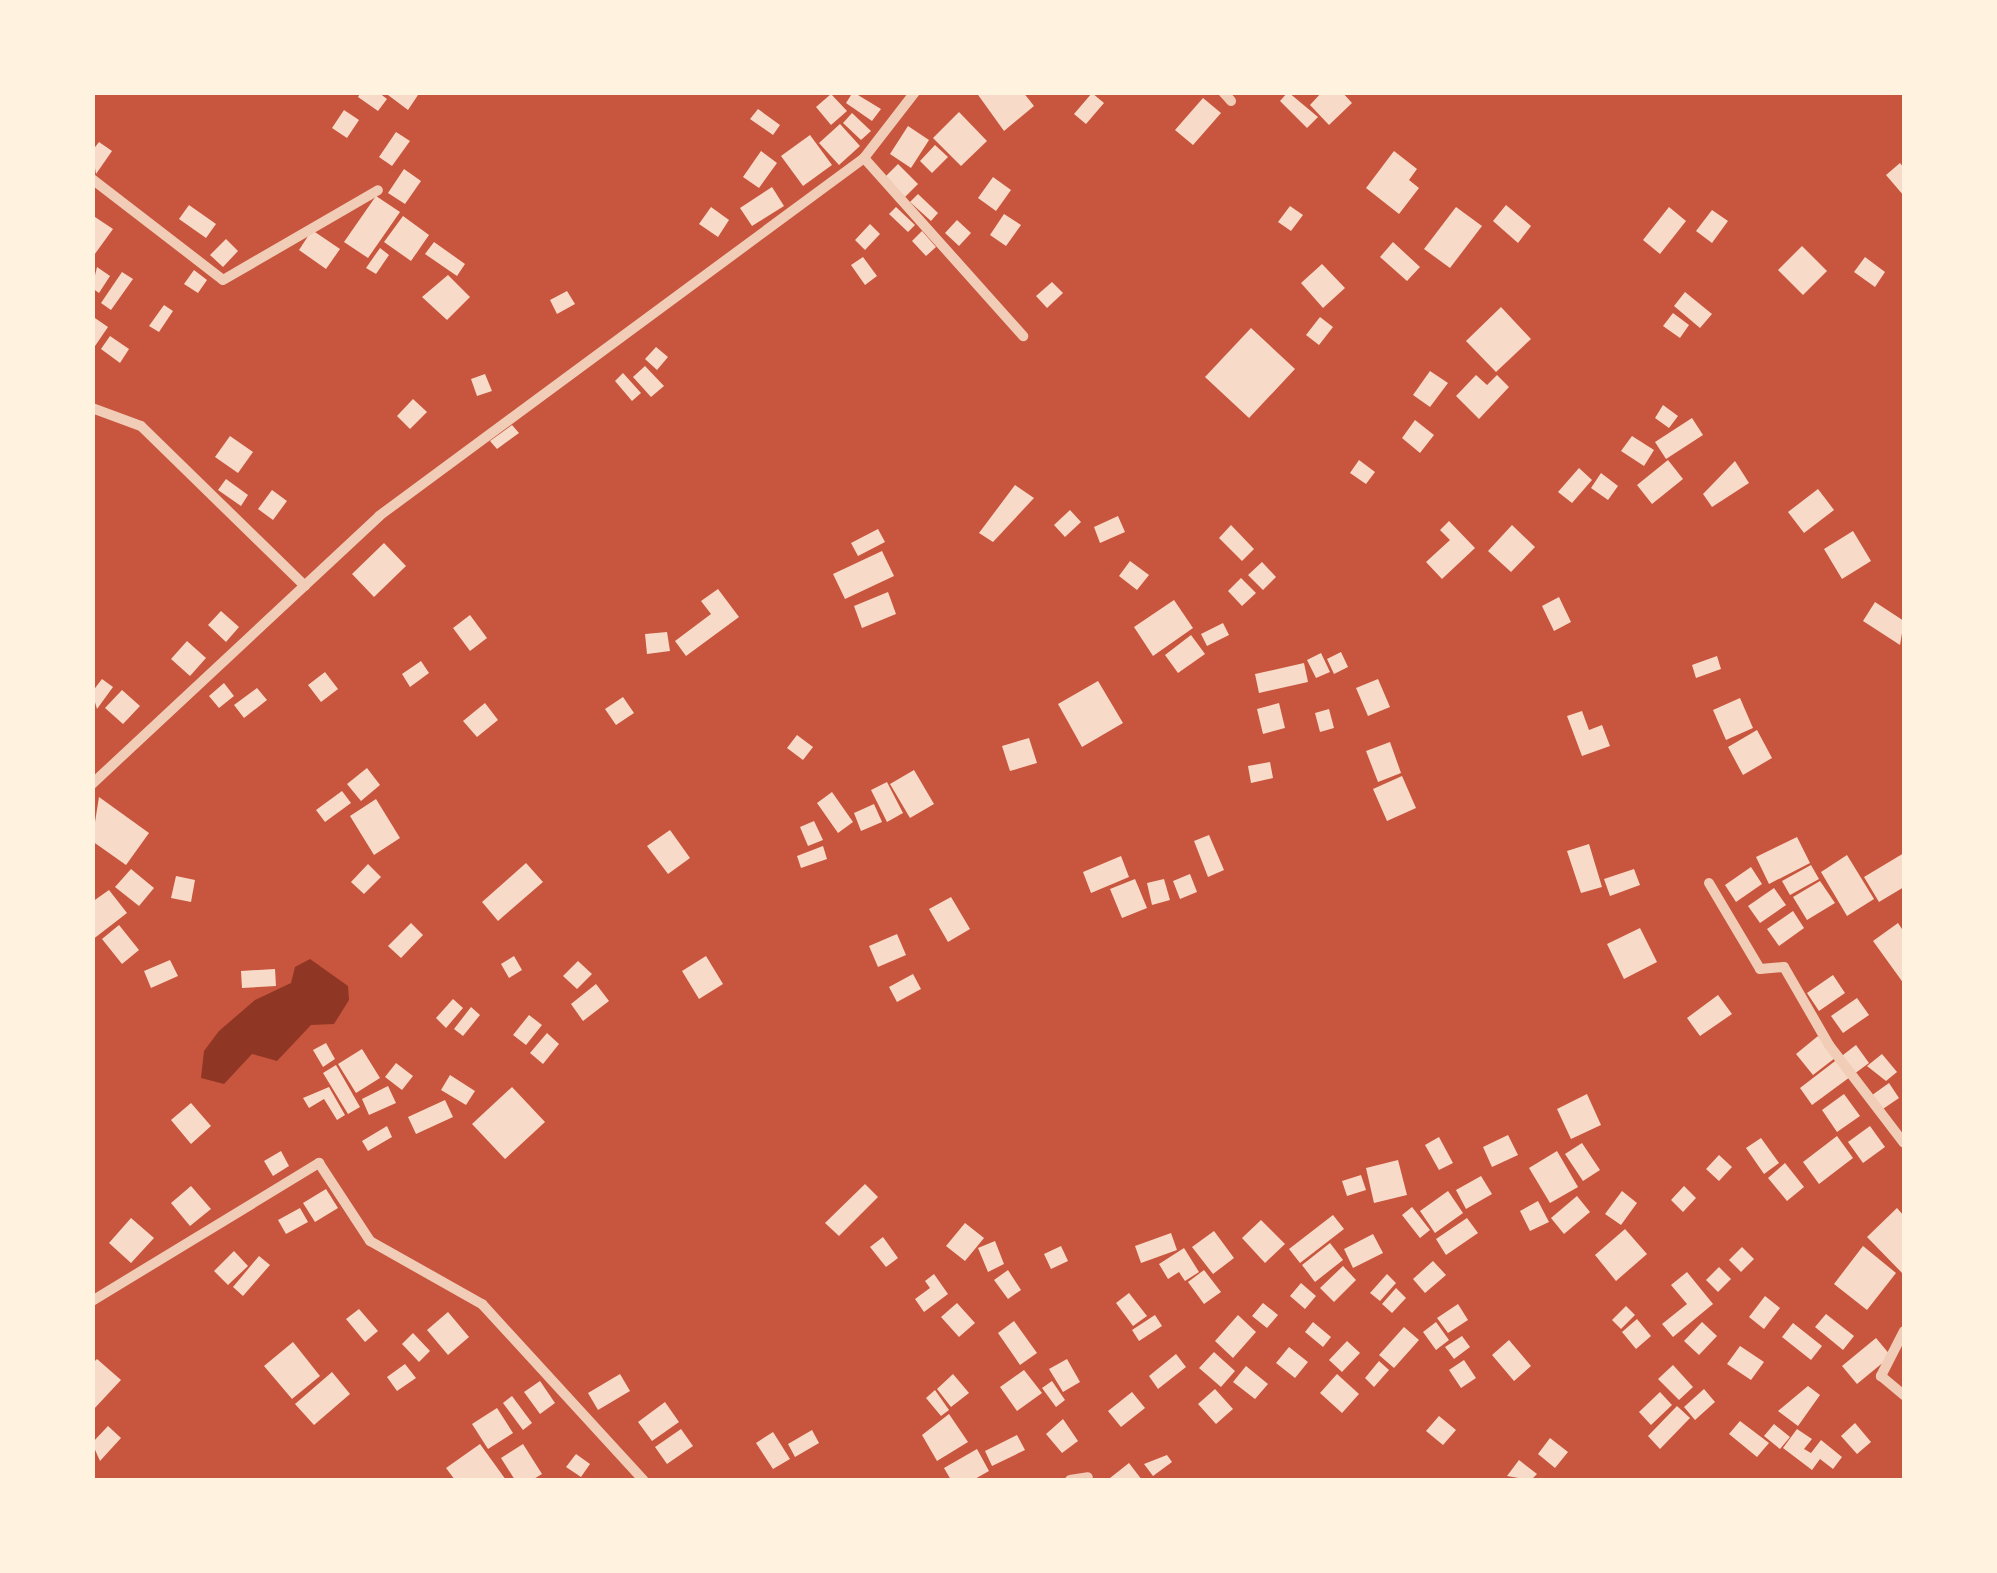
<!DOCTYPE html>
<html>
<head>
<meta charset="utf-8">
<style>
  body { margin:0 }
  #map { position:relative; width:1997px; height:1573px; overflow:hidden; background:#c8553d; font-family:Inter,sans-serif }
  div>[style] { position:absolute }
  .water>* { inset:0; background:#8f3625 }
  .building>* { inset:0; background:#f7dbc8 }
  .minor>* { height:10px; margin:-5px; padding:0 5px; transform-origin:5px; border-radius:5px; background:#f1ccb7 }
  span { translate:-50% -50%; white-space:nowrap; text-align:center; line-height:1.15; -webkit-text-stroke:10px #fff3e0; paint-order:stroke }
  .frame { position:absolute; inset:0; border:95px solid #fff3e0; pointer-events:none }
</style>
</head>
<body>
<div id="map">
  <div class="water">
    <i style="clip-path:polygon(310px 959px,348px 986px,349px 1000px,334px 1024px,311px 1025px,277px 1061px,252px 1054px,224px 1084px,201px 1078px,204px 1051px,219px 1031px,255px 1000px,291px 983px,295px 967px)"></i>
  </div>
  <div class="building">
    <i style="clip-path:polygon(361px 92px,378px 92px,387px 99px,378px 111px,358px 97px)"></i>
    <i style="clip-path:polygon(384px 92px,420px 92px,408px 110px)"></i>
    <i style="clip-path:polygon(853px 92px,881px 109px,872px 121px,846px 103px)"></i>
    <i style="clip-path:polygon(976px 92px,1023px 92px,1034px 106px,1004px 131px)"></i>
    <i style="clip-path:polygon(1288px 92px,1318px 117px,1307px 128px,1280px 101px)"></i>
    <i style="clip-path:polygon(1322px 92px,1342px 92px,1352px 103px,1329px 125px,1310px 105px)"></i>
    <i style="clip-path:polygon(1092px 93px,1104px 103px,1086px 124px,1074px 114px)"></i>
    <i style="clip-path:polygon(831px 94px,847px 111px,831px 125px,816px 107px)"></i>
    <i style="clip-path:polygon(1203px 98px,1221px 113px,1193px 145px,1175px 130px)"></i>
    <i style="clip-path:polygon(758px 109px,780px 125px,773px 135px,750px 119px)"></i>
    <i style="clip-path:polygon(344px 110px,359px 120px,347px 138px,332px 128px)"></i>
    <i style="clip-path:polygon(959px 112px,987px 141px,961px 166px,933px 138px)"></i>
    <i style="clip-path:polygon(852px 113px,871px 131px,861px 140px,843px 123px)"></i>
    <i style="clip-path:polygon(840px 124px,860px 146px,839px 165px,819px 143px)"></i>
    <i style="clip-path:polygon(908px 126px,929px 140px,911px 168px,890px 154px)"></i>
    <i style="clip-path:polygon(396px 132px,410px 141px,392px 166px,379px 157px)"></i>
    <i style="clip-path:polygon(810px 135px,832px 165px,803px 186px,781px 156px)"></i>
    <i style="clip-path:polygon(99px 142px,112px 151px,96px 174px,92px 151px)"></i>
    <i style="clip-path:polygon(935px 145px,948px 157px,932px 173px,920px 161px)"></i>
    <i style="clip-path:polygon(761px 151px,777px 163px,759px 188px,743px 177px)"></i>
    <i style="clip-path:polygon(1394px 151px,1417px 169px,1409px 180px,1419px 188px,1399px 214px,1366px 188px)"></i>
    <i style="clip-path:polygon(1900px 163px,1904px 168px,1904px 196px,1886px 175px)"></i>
    <i style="clip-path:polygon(898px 164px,918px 184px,905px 197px,885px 177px)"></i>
    <i style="clip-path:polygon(404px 169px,421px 181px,405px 204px,388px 193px)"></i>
    <i style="clip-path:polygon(993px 177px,1011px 190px,996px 211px,978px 198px)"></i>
    <i style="clip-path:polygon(772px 187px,784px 206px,752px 226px,740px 208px)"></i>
    <i style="clip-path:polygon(918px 194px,938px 213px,931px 221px,910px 202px)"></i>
    <i style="clip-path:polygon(376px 196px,400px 212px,368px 258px,344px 242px)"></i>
    <i style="clip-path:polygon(189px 205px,216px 224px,206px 238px,179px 219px)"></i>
    <i style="clip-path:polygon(1506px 205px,1531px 226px,1518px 243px,1493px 221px)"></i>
    <i style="clip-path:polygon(1290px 206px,1303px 215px,1291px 231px,1278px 222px)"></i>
    <i style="clip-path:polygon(711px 207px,729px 220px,718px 237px,699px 224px)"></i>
    <i style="clip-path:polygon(896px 207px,915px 225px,908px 232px,889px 214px)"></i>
    <i style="clip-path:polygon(1456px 207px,1482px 226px,1450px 268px,1424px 249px)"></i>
    <i style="clip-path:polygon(1669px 207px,1686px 221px,1660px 254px,1643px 240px)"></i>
    <i style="clip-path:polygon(1712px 210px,1728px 221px,1712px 243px,1696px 231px)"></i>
    <i style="clip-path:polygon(1004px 214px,1021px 225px,1006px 246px,990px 235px)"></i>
    <i style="clip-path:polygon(403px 216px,429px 235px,411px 261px,384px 242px)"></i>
    <i style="clip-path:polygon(95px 217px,113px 229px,92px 258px,92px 221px)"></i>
    <i style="clip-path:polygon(957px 220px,971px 233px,959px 246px,945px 233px)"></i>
    <i style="clip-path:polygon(870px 224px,880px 234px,865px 250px,855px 240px)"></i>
    <i style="clip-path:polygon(312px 230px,340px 249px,326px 269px,299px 250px)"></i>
    <i style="clip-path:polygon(922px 231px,936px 247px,926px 256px,912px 241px)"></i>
    <i style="clip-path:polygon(226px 239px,238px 251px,223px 267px,210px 255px)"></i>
    <i style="clip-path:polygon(434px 242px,465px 264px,457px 276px,425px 254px)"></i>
    <i style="clip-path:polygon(1393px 242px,1420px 267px,1407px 281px,1380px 257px)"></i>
    <i style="clip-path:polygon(1802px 246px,1827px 271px,1803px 295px,1778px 270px)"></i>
    <i style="clip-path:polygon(380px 248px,389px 255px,376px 274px,366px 268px)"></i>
    <i style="clip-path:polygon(863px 257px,877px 276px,865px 285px,851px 265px)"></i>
    <i style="clip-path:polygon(1865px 257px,1885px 272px,1875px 287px,1854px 272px)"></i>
    <i style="clip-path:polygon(1322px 264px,1345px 288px,1323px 308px,1301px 283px)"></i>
    <i style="clip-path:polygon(97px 267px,110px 276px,99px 293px,92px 288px)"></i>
    <i style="clip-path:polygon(194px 270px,207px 280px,198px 293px,184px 284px)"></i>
    <i style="clip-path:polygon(122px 272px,133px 279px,111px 310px,101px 303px)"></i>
    <i style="clip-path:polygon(448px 275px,470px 297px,447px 320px,422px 297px)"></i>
    <i style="clip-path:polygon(1052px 282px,1063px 293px,1047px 308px,1036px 296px)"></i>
    <i style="clip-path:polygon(567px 291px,575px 304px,557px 314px,550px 300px)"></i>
    <i style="clip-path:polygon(1685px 292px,1712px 314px,1700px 328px,1674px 306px)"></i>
    <i style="clip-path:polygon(164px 305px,173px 311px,159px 332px,149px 326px)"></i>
    <i style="clip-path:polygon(1501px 307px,1531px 339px,1496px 372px,1466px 341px)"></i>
    <i style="clip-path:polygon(1673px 313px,1689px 325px,1680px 338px,1663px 326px)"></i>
    <i style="clip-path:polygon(92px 316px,108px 327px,95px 346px,92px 344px)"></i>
    <i style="clip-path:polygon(1320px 317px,1333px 327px,1319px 345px,1306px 335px)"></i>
    <i style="clip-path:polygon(1251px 328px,1295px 369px,1249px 418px,1205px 377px)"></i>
    <i style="clip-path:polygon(110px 336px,129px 349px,120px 363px,101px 349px)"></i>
    <i style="clip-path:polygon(656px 347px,668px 357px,657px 370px,645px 359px)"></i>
    <i style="clip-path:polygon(645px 366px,664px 386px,651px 397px,633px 377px)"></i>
    <i style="clip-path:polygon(1430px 371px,1448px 383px,1430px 407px,1413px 395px)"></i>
    <i style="clip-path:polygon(623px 373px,641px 393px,632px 401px,615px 381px)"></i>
    <i style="clip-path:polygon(485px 374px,492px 391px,477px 396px,471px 379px)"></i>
    <i style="clip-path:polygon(1476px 375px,1487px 385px,1497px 375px,1509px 387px,1479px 419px,1456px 396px)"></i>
    <i style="clip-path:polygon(413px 399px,427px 412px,410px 429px,397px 416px)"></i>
    <i style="clip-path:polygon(1663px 405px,1678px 416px,1669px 428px,1655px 418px)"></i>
    <i style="clip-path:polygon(1692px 418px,1703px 435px,1666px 459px,1655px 442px)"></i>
    <i style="clip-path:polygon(1415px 420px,1434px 435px,1420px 453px,1402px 438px)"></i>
    <i style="clip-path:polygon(512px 425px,519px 433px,497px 449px,490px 441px)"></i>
    <i style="clip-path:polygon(230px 436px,253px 452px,238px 473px,215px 457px)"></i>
    <i style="clip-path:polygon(1632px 436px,1654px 450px,1644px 466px,1621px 451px)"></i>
    <i style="clip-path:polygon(1359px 460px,1375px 472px,1366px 484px,1350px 473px)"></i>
    <i style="clip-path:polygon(1668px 460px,1683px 479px,1652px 504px,1637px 485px)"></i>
    <i style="clip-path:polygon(1735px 461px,1749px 483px,1712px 507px,1703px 494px)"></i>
    <i style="clip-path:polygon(1579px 468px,1592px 480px,1572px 503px,1558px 492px)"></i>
    <i style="clip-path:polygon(1601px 473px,1618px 486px,1608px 500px,1591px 488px)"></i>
    <i style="clip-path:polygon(226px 479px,248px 495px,241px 506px,218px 490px)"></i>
    <i style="clip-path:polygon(1015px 485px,1034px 498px,993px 542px,979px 533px)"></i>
    <i style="clip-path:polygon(1818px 489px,1834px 510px,1804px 533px,1788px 512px)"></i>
    <i style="clip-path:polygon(272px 490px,287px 501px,273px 520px,258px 509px)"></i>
    <i style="clip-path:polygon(1070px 510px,1081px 522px,1065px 537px,1054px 525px)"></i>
    <i style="clip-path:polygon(1118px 516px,1125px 532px,1100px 543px,1094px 527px)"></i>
    <i style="clip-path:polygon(1449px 521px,1475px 548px,1442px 579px,1426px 562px,1450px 540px,1440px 530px)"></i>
    <i style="clip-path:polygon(1231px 525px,1254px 549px,1242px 561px,1219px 538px)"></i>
    <i style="clip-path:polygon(1512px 525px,1535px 547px,1511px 572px,1488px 551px)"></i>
    <i style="clip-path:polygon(878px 529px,885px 542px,858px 556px,851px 543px)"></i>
    <i style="clip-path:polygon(1853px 531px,1871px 561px,1842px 579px,1824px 549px)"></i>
    <i style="clip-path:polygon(384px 543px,406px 566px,374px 597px,352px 574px)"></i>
    <i style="clip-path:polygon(882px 551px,894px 576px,845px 599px,833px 574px)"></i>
    <i style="clip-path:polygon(1130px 561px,1149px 575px,1137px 590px,1119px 576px)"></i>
    <i style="clip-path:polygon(1262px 562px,1276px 577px,1263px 590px,1248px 575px)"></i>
    <i style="clip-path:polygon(1241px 578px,1256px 593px,1242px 606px,1228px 591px)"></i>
    <i style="clip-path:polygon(718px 589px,739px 617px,686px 656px,675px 641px,711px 614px,701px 601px)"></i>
    <i style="clip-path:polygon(888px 592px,896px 614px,862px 628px,854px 606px)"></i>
    <i style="clip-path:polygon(1559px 597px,1571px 622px,1554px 631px,1542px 606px)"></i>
    <i style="clip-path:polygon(1174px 600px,1193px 628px,1153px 656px,1134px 627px)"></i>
    <i style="clip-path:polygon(1875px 602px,1904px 621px,1900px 645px,1863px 621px)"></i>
    <i style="clip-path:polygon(221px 611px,239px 627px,226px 642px,208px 625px)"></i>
    <i style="clip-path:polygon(470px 615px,487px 638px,470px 651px,453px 628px)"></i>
    <i style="clip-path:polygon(1223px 623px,1229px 635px,1207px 646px,1201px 634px)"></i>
    <i style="clip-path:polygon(667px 632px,670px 651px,647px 654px,645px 634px)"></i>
    <i style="clip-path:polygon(1191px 635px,1205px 654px,1178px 673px,1165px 655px)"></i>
    <i style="clip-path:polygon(187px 641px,206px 658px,190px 676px,171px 659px)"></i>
    <i style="clip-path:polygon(1341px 652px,1348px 667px,1334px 674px,1327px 659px)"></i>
    <i style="clip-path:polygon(1321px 653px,1330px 672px,1316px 678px,1307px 660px)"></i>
    <i style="clip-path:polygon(1717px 656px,1721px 669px,1696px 678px,1692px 665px)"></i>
    <i style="clip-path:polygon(421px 661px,429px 673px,410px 687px,402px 674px)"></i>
    <i style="clip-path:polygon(1304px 663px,1308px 682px,1259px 693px,1255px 674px)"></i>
    <i style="clip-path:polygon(325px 672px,338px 689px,321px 702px,308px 685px)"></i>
    <i style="clip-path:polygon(102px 679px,113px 687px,97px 709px,92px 692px)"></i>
    <i style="clip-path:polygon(1378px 679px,1390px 707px,1368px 716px,1356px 688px)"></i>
    <i style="clip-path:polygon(1098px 681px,1123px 723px,1082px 747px,1058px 704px)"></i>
    <i style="clip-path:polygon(224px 683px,234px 696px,219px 708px,209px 696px)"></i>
    <i style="clip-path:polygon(257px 688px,267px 700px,244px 718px,234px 705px)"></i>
    <i style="clip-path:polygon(122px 690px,140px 706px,123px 724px,105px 708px)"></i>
    <i style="clip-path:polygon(623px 697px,634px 713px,616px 725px,605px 709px)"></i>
    <i style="clip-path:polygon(1740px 698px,1753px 728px,1726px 740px,1713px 710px)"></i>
    <i style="clip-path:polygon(485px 703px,498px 720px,477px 737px,463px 721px)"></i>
    <i style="clip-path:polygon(1279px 703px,1285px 728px,1263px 734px,1257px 709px)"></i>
    <i style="clip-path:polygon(1329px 709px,1334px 728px,1320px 732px,1315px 713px)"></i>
    <i style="clip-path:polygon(1582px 711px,1589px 730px,1602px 725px,1610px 746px,1582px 756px,1567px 716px)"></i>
    <i style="clip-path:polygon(1757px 730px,1772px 758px,1743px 775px,1728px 747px)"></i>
    <i style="clip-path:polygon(797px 735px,813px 747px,803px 760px,787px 748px)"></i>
    <i style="clip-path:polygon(1029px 738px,1037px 763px,1010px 771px,1002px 746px)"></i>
    <i style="clip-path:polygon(1390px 742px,1401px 773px,1378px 782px,1366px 751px)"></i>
    <i style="clip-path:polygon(1270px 762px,1273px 778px,1251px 783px,1248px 766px)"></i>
    <i style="clip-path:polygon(367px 768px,380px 785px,361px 801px,347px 784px)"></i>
    <i style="clip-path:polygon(914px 770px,934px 804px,910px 818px,890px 784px)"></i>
    <i style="clip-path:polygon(1402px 776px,1416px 808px,1387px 821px,1373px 789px)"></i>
    <i style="clip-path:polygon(887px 782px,903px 813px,887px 822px,871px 790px)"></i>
    <i style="clip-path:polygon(342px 791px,351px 803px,325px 822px,316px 810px)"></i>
    <i style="clip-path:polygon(832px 792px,853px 822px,838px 833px,817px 803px)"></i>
    <i style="clip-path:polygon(99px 797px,149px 833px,126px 865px,92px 841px)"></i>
    <i style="clip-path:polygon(376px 799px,400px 838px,374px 855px,350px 816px)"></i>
    <i style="clip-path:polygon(874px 804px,882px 822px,861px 831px,854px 813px)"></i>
    <i style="clip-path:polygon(814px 821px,823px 840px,808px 846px,800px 827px)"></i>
    <i style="clip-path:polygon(670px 830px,690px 858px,668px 874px,647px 846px)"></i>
    <i style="clip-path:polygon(1209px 835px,1224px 870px,1208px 877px,1194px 841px)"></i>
    <i style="clip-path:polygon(1797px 837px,1810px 863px,1769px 884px,1756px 857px)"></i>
    <i style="clip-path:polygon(1589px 844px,1602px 887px,1581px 893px,1567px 851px)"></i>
    <i style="clip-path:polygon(823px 846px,827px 859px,801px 868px,797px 856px)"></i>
    <i style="clip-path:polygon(1904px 853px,1904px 887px,1879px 902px,1864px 877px)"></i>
    <i style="clip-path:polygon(1847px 855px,1874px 899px,1847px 916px,1821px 872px)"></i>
    <i style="clip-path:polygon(1121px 856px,1129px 877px,1091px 893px,1083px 872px)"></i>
    <i style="clip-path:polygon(526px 863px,543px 882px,498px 921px,482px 902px)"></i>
    <i style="clip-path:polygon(368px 864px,381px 877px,364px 894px,351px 882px)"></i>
    <i style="clip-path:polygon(1811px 865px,1819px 879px,1790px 895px,1782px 881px)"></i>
    <i style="clip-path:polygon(1751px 867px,1762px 884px,1736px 902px,1725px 885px)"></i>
    <i style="clip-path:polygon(131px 869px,154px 888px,139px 906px,115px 887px)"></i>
    <i style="clip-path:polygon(1634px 869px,1640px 885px,1610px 896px,1604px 879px)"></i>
    <i style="clip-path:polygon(1190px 874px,1197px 892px,1180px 899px,1173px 881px)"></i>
    <i style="clip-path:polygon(176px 876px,195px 880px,191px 902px,171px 898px)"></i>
    <i style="clip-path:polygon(1135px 879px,1147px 908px,1122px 918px,1110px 889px)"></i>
    <i style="clip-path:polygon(1164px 879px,1170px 900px,1152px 905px,1147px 883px)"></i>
    <i style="clip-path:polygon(1820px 881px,1835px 903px,1807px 920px,1793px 897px)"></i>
    <i style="clip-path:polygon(1774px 888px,1786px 905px,1760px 923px,1748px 906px)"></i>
    <i style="clip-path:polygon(109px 890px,127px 913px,92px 940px,92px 902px)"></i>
    <i style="clip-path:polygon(951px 897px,970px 929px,948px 942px,929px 909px)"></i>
    <i style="clip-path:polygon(1793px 911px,1804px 928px,1779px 946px,1767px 929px)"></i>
    <i style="clip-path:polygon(411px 923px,423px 935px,401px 958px,388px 946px)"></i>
    <i style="clip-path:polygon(1898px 923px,1904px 932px,1904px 984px,1873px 941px)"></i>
    <i style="clip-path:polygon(119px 925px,139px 950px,122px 964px,102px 939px)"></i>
    <i style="clip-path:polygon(1640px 928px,1657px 962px,1624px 979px,1607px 944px)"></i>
    <i style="clip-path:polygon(897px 934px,906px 955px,878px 967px,869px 946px)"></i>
    <i style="clip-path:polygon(514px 956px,522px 970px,509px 978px,501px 964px)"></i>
    <i style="clip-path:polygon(706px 956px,723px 984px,699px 999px,682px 971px)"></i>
    <i style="clip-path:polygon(170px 960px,178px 976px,151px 988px,144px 971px)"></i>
    <i style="clip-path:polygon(578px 961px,592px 974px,577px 989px,563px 976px)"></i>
    <i style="clip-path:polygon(275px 969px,276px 986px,242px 988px,241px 971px)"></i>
    <i style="clip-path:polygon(913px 974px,921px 989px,897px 1002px,889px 987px)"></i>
    <i style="clip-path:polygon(1833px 975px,1845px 993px,1819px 1011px,1807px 993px)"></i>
    <i style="clip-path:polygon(596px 984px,609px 1001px,583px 1021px,571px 1004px)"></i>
    <i style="clip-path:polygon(1718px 995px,1732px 1014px,1700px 1036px,1687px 1018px)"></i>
    <i style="clip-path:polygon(1857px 998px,1869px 1015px,1843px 1033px,1831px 1016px)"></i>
    <i style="clip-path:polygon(453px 999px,463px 1008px,446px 1028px,436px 1018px)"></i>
    <i style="clip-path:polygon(471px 1007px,480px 1015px,463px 1036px,454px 1029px)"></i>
    <i style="clip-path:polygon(529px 1015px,542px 1025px,526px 1045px,513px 1035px)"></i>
    <i style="clip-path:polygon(547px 1033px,559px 1044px,543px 1064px,530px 1053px)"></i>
    <i style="clip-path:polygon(1818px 1036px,1835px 1058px,1813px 1075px,1796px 1054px)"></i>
    <i style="clip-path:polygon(326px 1043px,335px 1059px,323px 1067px,313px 1050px)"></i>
    <i style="clip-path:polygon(1856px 1045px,1869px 1063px,1812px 1105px,1800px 1088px)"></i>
    <i style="clip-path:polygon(362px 1049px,380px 1078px,356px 1093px,338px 1064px)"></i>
    <i style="clip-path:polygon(1882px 1054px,1897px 1072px,1886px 1081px,1867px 1066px)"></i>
    <i style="clip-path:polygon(396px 1063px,413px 1076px,402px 1090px,385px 1077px)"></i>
    <i style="clip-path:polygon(336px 1065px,360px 1107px,348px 1114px,323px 1073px)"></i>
    <i style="clip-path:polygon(450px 1075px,475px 1091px,466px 1105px,441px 1090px)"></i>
    <i style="clip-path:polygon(1889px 1083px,1899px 1098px,1877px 1113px,1868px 1098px)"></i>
    <i style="clip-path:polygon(388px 1086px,396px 1103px,369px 1115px,362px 1099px)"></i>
    <i style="clip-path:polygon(329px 1087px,345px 1115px,337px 1120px,324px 1099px,309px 1108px,303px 1098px)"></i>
    <i style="clip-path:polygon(512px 1087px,545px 1122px,505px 1159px,472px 1124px)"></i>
    <i style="clip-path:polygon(1587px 1094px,1601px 1125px,1571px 1139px,1557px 1109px)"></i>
    <i style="clip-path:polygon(1844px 1094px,1860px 1116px,1837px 1132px,1822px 1110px)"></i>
    <i style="clip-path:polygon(445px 1100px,453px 1117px,416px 1134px,408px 1117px)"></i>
    <i style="clip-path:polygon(191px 1103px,211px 1126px,191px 1144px,171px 1120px)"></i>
    <i style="clip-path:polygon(387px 1126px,392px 1137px,368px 1151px,362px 1141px)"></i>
    <i style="clip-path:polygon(1870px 1126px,1885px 1147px,1863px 1163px,1848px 1142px)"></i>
    <i style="clip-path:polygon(1508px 1135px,1518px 1155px,1492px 1167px,1483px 1147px)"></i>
    <i style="clip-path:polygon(1837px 1136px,1853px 1158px,1819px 1184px,1803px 1162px)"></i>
    <i style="clip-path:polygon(1439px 1137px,1453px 1163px,1439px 1170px,1425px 1145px)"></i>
    <i style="clip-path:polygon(1761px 1138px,1779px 1163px,1764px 1174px,1746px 1148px)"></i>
    <i style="clip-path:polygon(1582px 1143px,1600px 1170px,1583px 1181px,1565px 1154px)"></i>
    <i style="clip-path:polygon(281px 1151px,289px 1166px,273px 1176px,264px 1161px)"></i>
    <i style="clip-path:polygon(1557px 1151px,1578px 1187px,1550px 1203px,1529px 1168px)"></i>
    <i style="clip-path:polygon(1719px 1155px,1732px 1167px,1719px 1181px,1706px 1169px)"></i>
    <i style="clip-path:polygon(1398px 1160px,1407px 1195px,1374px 1203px,1366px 1168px)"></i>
    <i style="clip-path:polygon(1785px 1163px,1804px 1187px,1787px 1201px,1768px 1178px)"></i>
    <i style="clip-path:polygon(1361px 1175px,1366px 1190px,1347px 1196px,1342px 1181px)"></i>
    <i style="clip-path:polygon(1481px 1176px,1492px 1194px,1466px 1209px,1456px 1190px)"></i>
    <i style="clip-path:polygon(865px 1184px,878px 1197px,839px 1236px,825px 1223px)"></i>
    <i style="clip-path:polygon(191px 1186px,211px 1209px,190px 1226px,171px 1203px)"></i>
    <i style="clip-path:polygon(1684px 1186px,1696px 1198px,1683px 1212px,1671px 1200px)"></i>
    <i style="clip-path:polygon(326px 1189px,338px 1208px,315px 1222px,303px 1203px)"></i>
    <i style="clip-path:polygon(1448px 1191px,1463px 1213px,1435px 1233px,1420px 1211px)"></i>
    <i style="clip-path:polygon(1622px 1191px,1637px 1203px,1621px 1225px,1605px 1214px)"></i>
    <i style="clip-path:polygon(1577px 1196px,1590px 1212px,1564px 1234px,1551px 1218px)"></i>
    <i style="clip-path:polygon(1538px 1201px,1549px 1222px,1530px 1231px,1520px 1211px)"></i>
    <i style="clip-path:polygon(1412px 1207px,1430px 1230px,1420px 1238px,1402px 1215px)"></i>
    <i style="clip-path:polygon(300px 1208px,308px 1222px,286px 1234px,278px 1220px)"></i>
    <i style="clip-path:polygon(1897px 1208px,1904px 1216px,1904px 1275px,1867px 1237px)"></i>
    <i style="clip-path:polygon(1333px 1215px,1344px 1229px,1300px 1263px,1289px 1249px)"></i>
    <i style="clip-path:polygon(131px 1218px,154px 1238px,131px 1263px,109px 1243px)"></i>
    <i style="clip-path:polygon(1467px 1218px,1478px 1233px,1446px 1255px,1436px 1239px)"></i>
    <i style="clip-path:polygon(1261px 1220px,1285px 1244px,1265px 1263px,1242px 1238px)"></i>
    <i style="clip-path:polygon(965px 1223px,984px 1238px,965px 1261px,946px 1246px)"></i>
    <i style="clip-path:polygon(1625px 1229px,1647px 1254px,1616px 1281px,1595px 1255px)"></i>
    <i style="clip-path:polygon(1214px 1231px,1234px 1258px,1213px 1274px,1192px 1247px)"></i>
    <i style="clip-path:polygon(1171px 1233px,1177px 1250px,1141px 1263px,1135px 1246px)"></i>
    <i style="clip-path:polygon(1373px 1234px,1383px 1253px,1353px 1268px,1344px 1249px)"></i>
    <i style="clip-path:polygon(883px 1237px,898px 1258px,886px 1267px,870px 1247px)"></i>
    <i style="clip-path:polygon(995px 1241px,1004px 1264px,988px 1272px,978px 1248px)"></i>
    <i style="clip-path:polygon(1330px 1243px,1343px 1260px,1315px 1282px,1302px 1265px)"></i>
    <i style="clip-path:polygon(1061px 1246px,1068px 1261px,1051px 1269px,1044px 1254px)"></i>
    <i style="clip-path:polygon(1863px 1246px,1896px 1273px,1867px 1310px,1834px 1284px)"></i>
    <i style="clip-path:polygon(1742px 1247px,1754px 1259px,1741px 1272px,1729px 1260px)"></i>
    <i style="clip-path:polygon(1184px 1248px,1199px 1272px,1185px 1281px,1179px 1272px,1168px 1279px,1159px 1264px)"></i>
    <i style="clip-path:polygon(234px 1251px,248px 1266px,228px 1285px,214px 1271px)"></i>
    <i style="clip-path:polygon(259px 1256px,270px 1265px,243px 1296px,233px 1287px)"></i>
    <i style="clip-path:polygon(1433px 1261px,1446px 1275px,1425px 1293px,1413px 1279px)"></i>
    <i style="clip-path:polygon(1343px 1266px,1356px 1280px,1334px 1302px,1320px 1288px)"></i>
    <i style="clip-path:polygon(1719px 1267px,1731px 1279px,1718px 1292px,1706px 1280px)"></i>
    <i style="clip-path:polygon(1008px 1270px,1021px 1290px,1008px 1299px,994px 1280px)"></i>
    <i style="clip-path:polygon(1204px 1270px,1221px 1292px,1204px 1304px,1188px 1282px)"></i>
    <i style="clip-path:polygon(1687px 1272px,1713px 1304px,1673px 1337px,1662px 1324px,1687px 1304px,1671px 1285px)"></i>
    <i style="clip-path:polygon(934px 1274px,948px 1294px,924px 1312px,915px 1299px,930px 1288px,925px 1281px)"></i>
    <i style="clip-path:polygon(1387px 1274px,1396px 1283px,1380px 1301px,1370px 1293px)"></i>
    <i style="clip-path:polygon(1301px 1283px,1316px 1296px,1305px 1309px,1290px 1296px)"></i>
    <i style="clip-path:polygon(1396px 1288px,1406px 1298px,1392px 1313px,1382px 1304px)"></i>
    <i style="clip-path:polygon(1129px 1293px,1147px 1316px,1133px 1326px,1116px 1303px)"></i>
    <i style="clip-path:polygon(1765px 1296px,1780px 1308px,1764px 1329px,1749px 1317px)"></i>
    <i style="clip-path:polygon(957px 1303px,975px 1323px,959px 1337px,941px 1317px)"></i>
    <i style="clip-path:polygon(1263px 1303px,1278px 1315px,1267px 1328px,1252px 1316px)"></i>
    <i style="clip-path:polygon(1458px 1304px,1468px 1320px,1448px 1333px,1437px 1318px)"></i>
    <i style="clip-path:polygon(1626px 1306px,1635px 1315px,1621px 1329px,1612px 1320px)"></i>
    <i style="clip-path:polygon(359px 1309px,378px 1331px,365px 1342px,346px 1319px)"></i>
    <i style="clip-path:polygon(448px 1312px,469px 1337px,448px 1355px,427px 1330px)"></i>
    <i style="clip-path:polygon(1826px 1314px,1854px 1336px,1843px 1350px,1815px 1327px)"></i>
    <i style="clip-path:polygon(1155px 1315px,1162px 1326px,1139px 1341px,1132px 1330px)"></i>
    <i style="clip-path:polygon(1238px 1315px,1256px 1332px,1233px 1358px,1215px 1341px)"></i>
    <i style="clip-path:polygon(1637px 1319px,1651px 1336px,1636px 1349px,1622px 1332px)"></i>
    <i style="clip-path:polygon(1014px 1321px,1037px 1353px,1020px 1365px,998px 1333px)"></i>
    <i style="clip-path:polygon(1313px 1322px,1331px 1337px,1323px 1347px,1305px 1332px)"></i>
    <i style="clip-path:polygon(1436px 1322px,1449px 1340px,1436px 1350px,1423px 1332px)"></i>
    <i style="clip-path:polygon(1702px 1322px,1717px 1336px,1699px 1355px,1684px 1341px)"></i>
    <i style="clip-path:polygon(1793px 1323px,1822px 1346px,1811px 1360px,1782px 1337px)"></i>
    <i style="clip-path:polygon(1404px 1327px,1419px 1340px,1394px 1368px,1379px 1355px)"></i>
    <i style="clip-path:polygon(413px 1333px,430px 1351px,419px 1362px,402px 1344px)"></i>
    <i style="clip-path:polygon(1462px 1336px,1470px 1347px,1454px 1359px,1445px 1347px)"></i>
    <i style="clip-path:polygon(1876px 1338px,1891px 1356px,1857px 1384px,1842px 1366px)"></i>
    <i style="clip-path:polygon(1509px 1340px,1531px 1366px,1514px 1381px,1492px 1355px)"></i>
    <i style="clip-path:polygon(1347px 1341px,1360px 1353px,1342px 1372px,1329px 1360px)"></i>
    <i style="clip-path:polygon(293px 1342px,320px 1376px,292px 1399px,264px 1366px)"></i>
    <i style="clip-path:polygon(1740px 1346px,1764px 1362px,1751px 1380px,1727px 1364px)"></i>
    <i style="clip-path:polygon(1289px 1347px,1308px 1362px,1295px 1378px,1276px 1363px)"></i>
    <i style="clip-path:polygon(1214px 1352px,1235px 1371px,1221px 1387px,1199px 1368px)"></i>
    <i style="clip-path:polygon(1176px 1354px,1186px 1367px,1158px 1389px,1149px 1376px)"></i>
    <i style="clip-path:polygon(97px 1359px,121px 1380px,92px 1411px,92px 1364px)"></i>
    <i style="clip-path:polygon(1067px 1359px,1080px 1382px,1063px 1392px,1049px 1369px)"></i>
    <i style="clip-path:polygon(1464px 1360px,1476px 1378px,1461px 1388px,1449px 1370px)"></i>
    <i style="clip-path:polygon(1379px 1361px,1389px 1370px,1374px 1387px,1365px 1378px)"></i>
    <i style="clip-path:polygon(405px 1364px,416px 1378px,397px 1391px,387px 1377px)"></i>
    <i style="clip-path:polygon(1673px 1365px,1693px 1387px,1679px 1400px,1658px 1379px)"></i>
    <i style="clip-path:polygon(1246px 1366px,1268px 1384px,1255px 1399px,1233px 1382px)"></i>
    <i style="clip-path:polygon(1024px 1370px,1042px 1393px,1017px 1411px,1000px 1387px)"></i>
    <i style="clip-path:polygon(332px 1372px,350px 1394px,314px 1425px,295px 1404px)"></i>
    <i style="clip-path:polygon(620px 1374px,630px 1391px,598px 1410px,588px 1393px)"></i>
    <i style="clip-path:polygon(953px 1374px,969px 1393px,951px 1407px,937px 1389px)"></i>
    <i style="clip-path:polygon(1337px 1374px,1359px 1394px,1342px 1413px,1320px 1393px)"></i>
    <i style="clip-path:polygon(540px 1381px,555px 1403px,540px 1414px,524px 1392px)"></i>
    <i style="clip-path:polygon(1052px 1381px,1065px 1400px,1056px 1407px,1042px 1388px)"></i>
    <i style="clip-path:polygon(1808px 1386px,1820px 1395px,1798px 1426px,1778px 1411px)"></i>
    <i style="clip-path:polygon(1215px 1389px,1233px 1409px,1216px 1424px,1198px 1404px)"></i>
    <i style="clip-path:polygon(1704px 1389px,1715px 1402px,1695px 1420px,1684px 1407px)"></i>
    <i style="clip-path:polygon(935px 1390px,949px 1410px,941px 1416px,926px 1398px)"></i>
    <i style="clip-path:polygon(1132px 1392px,1145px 1408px,1121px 1427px,1108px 1411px)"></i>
    <i style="clip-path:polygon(1660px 1392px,1672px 1405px,1651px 1425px,1639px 1412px)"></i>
    <i style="clip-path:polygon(512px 1396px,532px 1423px,523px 1430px,503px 1403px)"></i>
    <i style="clip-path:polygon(665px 1402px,679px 1422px,652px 1441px,638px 1422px)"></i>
    <i style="clip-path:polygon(1677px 1406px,1690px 1418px,1660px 1449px,1648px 1436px)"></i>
    <i style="clip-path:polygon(497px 1408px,513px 1433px,488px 1449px,472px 1424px)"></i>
    <i style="clip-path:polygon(949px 1414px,968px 1442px,937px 1461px,922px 1435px)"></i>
    <i style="clip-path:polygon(1439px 1416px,1456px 1430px,1443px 1445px,1426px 1431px)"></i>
    <i style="clip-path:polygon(1063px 1419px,1078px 1441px,1062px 1453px,1046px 1434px)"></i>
    <i style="clip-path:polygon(1740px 1421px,1769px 1443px,1757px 1457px,1729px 1434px)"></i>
    <i style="clip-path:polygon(1855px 1423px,1871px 1442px,1857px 1454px,1841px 1436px)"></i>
    <i style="clip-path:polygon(1774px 1424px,1790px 1437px,1780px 1449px,1764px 1436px)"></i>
    <i style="clip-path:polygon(108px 1426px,121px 1438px,100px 1461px,92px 1443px)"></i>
    <i style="clip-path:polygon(681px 1429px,693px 1446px,667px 1464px,655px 1447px)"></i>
    <i style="clip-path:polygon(1797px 1429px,1812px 1439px,1804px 1449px,1811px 1453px,1821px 1440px,1842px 1457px,1833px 1469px,1820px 1459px,1812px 1470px,1783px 1448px)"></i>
    <i style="clip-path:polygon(812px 1430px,819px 1443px,795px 1457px,788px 1444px)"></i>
    <i style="clip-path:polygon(773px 1432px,790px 1459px,773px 1469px,756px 1443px)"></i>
    <i style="clip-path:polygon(1017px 1435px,1025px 1450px,992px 1466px,985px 1451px)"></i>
    <i style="clip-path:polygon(1550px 1438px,1568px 1452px,1555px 1468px,1538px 1454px)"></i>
    <i style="clip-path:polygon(480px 1444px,506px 1480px,455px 1480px,446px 1468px)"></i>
    <i style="clip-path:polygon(523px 1444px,542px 1474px,532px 1480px,515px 1480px,501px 1458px)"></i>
    <i style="clip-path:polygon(977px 1449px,989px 1471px,973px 1480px,951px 1480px,944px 1468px)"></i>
    <i style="clip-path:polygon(576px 1454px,590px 1464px,581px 1477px,566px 1467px)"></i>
    <i style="clip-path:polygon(1167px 1455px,1172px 1462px,1153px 1476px,1144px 1464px)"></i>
    <i style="clip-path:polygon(1519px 1460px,1537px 1474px,1531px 1480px,1507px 1476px)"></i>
    <i style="clip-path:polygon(1129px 1463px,1142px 1480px,1112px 1480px,1110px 1478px)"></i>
  </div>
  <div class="minor">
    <i style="left:1223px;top:92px;width:12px;rotate:48deg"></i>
    <i style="left:864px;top:158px;width:239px;rotate:48.2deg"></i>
    <i style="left:92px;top:179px;width:165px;rotate:37.6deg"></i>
    <i style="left:223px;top:280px;width:179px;rotate:-30.1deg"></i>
    <i style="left:92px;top:408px;width:52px;rotate:20.2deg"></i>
    <i style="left:141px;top:426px;width:229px;rotate:44.3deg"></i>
    <i style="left:92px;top:784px;width:393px;rotate:-43deg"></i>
    <i style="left:379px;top:516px;width:603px;rotate:-36.43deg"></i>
    <i style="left:864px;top:158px;width:83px;rotate:-52.3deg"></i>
    <i style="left:1709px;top:883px;width:100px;rotate:59.3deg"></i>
    <i style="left:1760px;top:969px;width:24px;rotate:-5deg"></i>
    <i style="left:1784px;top:967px;width:90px;rotate:60deg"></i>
    <i style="left:1829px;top:1045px;width:123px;rotate:52.6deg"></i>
    <i style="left:92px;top:1301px;width:266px;rotate:-31.3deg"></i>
    <i style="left:319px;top:1163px;width:93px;rotate:56.8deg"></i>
    <i style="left:370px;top:1241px;width:129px;rotate:29.4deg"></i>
    <i style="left:482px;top:1304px;width:239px;rotate:47.5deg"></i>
    <i style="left:1904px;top:1331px;width:51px;rotate:117.1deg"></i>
    <i style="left:1881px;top:1376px;width:30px;rotate:40deg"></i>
    <i style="left:1070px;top:1480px;width:18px;rotate:-9deg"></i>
  </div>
  <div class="frame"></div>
</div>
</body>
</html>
